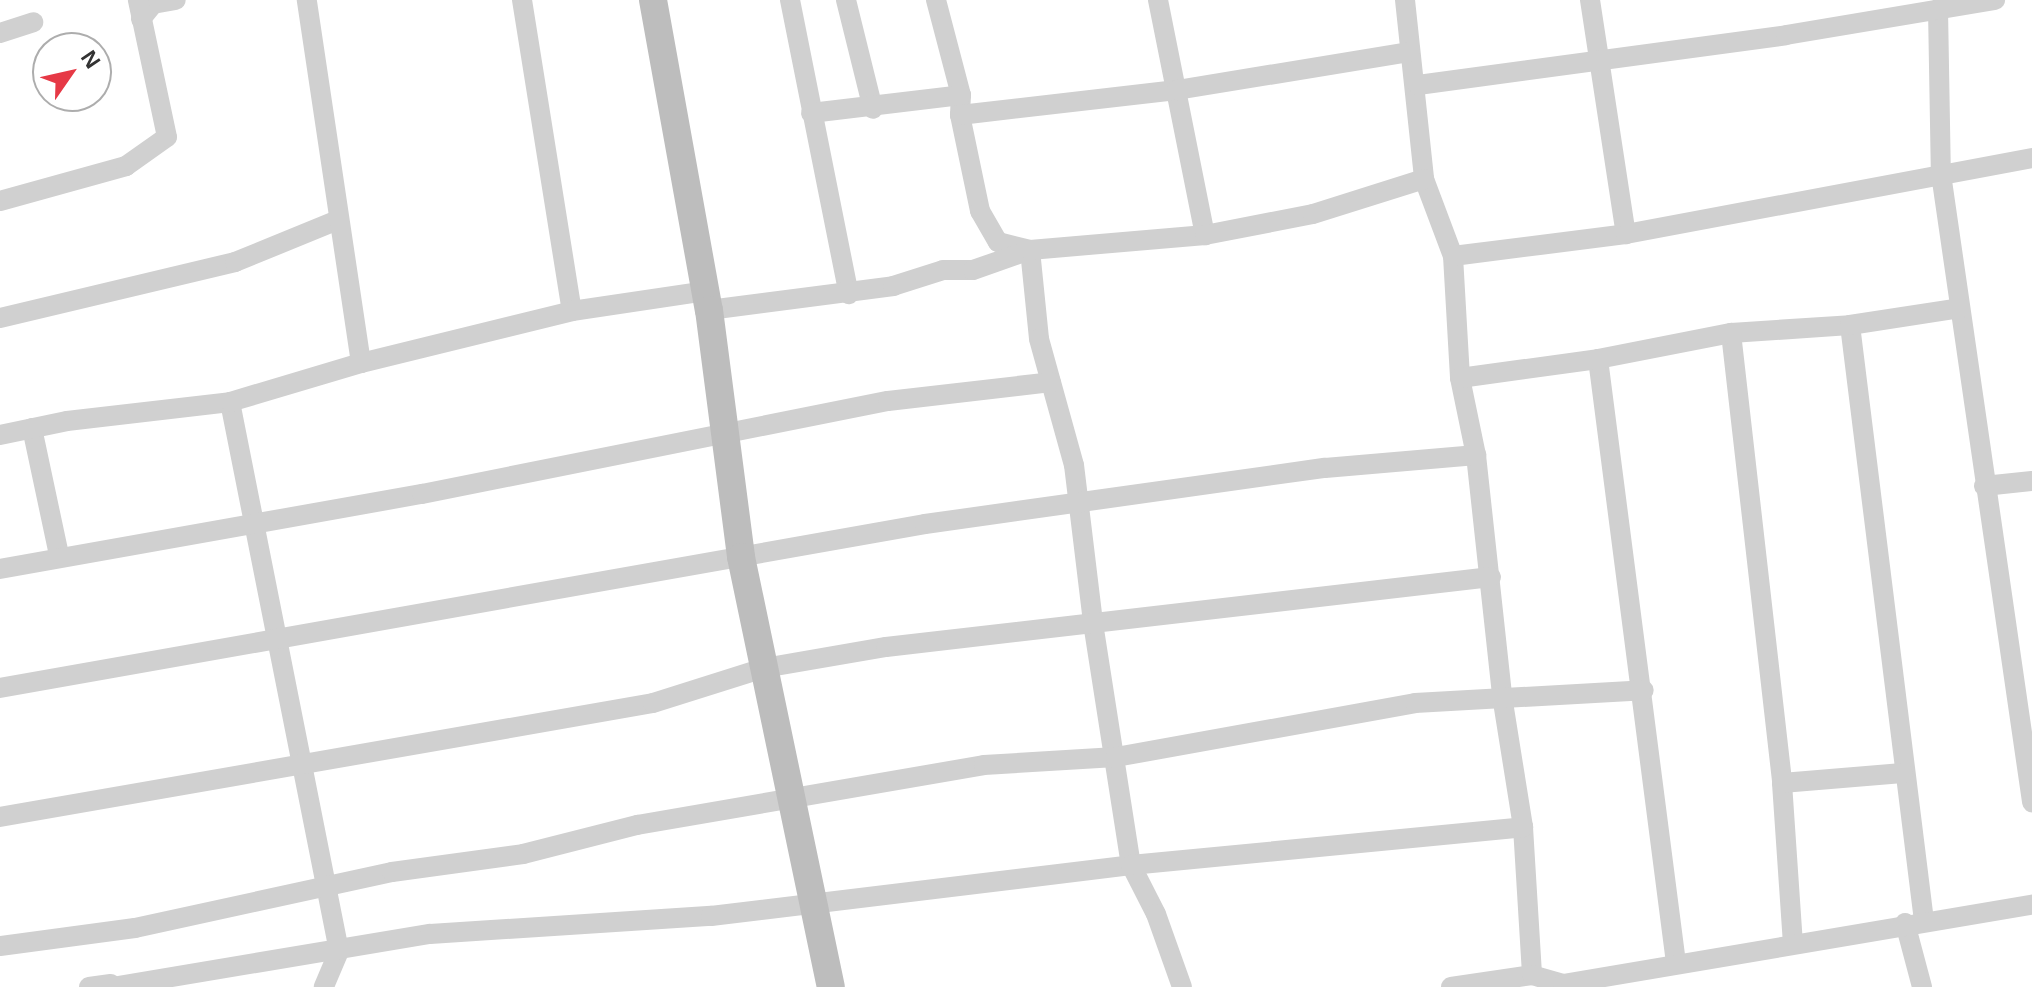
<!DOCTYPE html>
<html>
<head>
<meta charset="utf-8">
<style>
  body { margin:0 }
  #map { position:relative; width:2032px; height:987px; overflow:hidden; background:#fff; font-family:Helvetica,sans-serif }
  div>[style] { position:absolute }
  .street>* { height:20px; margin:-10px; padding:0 10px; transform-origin:10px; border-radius:10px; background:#d0d0d0 }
  .secondary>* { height:28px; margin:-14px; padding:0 14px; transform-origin:14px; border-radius:14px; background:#bdbdbd }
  span { translate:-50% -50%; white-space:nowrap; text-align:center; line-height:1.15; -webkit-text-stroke:8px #fff; paint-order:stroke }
  .north { position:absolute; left:32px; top:32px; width:80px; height:80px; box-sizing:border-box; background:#fff; border:2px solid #adadad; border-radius:50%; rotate:56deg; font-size:22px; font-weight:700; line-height:32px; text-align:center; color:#333 }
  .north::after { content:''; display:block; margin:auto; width:28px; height:36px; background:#e63946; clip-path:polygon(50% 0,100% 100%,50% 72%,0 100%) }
</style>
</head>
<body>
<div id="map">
  <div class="street">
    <i style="left:522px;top:0;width:315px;rotate:80.9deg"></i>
    <i style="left:790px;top:0;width:300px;rotate:78.7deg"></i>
    <i style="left:846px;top:0;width:112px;rotate:76.1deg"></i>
    <i style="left:936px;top:0;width:98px;rotate:75.3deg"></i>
    <i style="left:961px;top:95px;width:20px;rotate:93deg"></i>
    <i style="left:960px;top:115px;width:98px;rotate:78.2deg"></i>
    <i style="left:980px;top:211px;width:36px;rotate:60deg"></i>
    <i style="left:998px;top:242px;width:33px;rotate:14deg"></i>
    <i style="left:1030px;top:250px;width:89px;rotate:84.2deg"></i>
    <i style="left:1039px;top:339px;width:131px;rotate:74.5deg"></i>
    <i style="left:1074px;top:465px;width:159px;rotate:83.1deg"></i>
    <i style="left:1093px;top:623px;width:245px;rotate:81.1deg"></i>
    <i style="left:1131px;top:865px;width:55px;rotate:63deg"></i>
    <i style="left:1156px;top:914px;width:77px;rotate:70.4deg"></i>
    <i style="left:1158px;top:0;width:240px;rotate:78.7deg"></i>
    <i style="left:1405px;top:0;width:180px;rotate:83.9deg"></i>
    <i style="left:1424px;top:179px;width:82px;rotate:69.4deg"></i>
    <i style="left:1453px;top:256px;width:122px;rotate:86.7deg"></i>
    <i style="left:1460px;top:378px;width:79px;rotate:78.3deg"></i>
    <i style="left:1476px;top:455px;width:248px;rotate:83.8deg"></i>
    <i style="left:1503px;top:702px;width:127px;rotate:80.9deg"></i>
    <i style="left:1523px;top:827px;width:148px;rotate:86.5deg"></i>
    <i style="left:1590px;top:0;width:237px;rotate:81.3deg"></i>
    <i style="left:1938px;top:9px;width:165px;rotate:89deg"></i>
    <i style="left:1941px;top:174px;width:635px;rotate:81.75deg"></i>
    <i style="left:141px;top:19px;width:19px;rotate:-51deg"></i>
    <i style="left:153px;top:4px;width:23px;rotate:-10deg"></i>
    <i style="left:0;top:33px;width:35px;rotate:-18deg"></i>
    <i style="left:1418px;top:85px;width:371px;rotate:-7.7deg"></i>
    <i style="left:1786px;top:35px;width:212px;rotate:-9.5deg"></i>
    <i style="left:811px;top:113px;width:151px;rotate:-6.8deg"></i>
    <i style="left:960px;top:115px;width:218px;rotate:-6.6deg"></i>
    <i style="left:1177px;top:90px;width:236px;rotate:-9.3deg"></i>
    <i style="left:0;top:201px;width:131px;rotate:-15.5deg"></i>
    <i style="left:126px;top:166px;width:50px;rotate:-35.3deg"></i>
    <i style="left:167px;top:137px;width:140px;rotate:-102deg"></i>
    <i style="left:1453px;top:256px;width:174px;rotate:-7.2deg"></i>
    <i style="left:1626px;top:234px;width:413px;rotate:-10.6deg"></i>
    <i style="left:709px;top:310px;width:186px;rotate:-7.4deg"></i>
    <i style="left:893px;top:286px;width:52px;rotate:-17.7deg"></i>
    <i style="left:943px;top:270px;width:30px"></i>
    <i style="left:973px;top:270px;width:60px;rotate:-19.3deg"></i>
    <i style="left:1030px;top:250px;width:176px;rotate:-4.9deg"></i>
    <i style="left:1205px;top:235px;width:110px;rotate:-11deg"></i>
    <i style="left:1313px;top:214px;width:116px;rotate:-17.5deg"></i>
    <i style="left:0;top:318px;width:242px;rotate:-13.4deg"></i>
    <i style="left:235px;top:262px;width:111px;rotate:-22.2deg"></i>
    <i style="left:1850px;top:325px;width:601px;rotate:82.92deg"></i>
    <i style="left:1731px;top:333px;width:453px;rotate:83.5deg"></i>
    <i style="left:1782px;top:783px;width:161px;rotate:86.1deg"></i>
    <i style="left:1598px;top:359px;width:609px;rotate:82.64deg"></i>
    <i style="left:361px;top:363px;width:217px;rotate:-13.8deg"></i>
    <i style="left:572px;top:311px;width:135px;rotate:-8.5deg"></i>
    <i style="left:1460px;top:378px;width:139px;rotate:-7.8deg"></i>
    <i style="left:1598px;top:359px;width:136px;rotate:-11.1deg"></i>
    <i style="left:1731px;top:333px;width:119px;rotate:-3.8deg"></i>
    <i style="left:1850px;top:325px;width:111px;rotate:-8.8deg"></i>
    <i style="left:230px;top:402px;width:560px;rotate:78.77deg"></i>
    <i style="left:339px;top:951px;width:39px;rotate:113deg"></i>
    <i style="left:32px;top:428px;width:130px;rotate:78deg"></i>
    <i style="left:0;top:435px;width:68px;rotate:-11.8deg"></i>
    <i style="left:67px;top:421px;width:164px;rotate:-6.6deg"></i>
    <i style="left:230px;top:402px;width:137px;rotate:-16.6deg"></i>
    <i style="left:361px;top:363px;width:367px;rotate:-98.5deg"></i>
    <i style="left:1984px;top:486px;width:48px;rotate:-5.9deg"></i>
    <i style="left:0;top:569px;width:429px;rotate:-10.1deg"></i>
    <i style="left:422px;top:494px;width:475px;rotate:-11.3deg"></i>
    <i style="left:888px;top:401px;width:164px;rotate:-6.6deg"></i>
    <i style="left:0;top:688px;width:939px;rotate:-10.05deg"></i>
    <i style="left:925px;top:524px;width:404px;rotate:-8deg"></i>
    <i style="left:1325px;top:468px;width:152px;rotate:-4.9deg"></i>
    <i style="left:1782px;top:783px;width:121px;rotate:-4.7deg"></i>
    <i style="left:0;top:817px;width:663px;rotate:-9.9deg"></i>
    <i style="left:653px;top:703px;width:116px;rotate:-17.5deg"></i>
    <i style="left:764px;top:668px;width:124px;rotate:-9.8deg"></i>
    <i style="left:886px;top:647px;width:609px;rotate:-6.6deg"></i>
    <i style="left:1905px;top:923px;width:66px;rotate:75.1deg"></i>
    <i style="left:0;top:946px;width:136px;rotate:-7.6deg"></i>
    <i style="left:135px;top:928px;width:263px;rotate:-12.3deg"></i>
    <i style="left:392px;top:872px;width:132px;rotate:-7.8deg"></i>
    <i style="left:523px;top:854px;width:118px;rotate:-14.3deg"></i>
    <i style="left:637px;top:825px;width:352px;rotate:-9.8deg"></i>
    <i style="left:984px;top:765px;width:132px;rotate:-3.5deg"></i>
    <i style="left:1116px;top:757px;width:304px;rotate:-10.2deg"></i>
    <i style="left:1415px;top:703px;width:229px;rotate:-3.2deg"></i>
    <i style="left:89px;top:987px;width:22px;rotate:-8deg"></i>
    <i style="left:112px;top:987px;width:322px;rotate:-9.5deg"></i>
    <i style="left:430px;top:934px;width:282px;rotate:-3.7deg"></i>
    <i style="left:711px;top:916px;width:423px;rotate:-6.9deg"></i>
    <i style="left:1131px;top:865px;width:394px;rotate:-5.5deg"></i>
    <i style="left:1451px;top:987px;width:82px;rotate:-8.4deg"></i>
    <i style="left:1532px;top:975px;width:32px;rotate:16deg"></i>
    <i style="left:1563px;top:984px;width:476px;rotate:-9.6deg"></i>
  </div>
  <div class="secondary">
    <i style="left:653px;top:0;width:315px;rotate:79.8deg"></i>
    <i style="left:709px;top:310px;width:249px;rotate:82.6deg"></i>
    <i style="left:741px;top:557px;width:439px;rotate:78.2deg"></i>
  </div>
  <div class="north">N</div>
</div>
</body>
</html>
